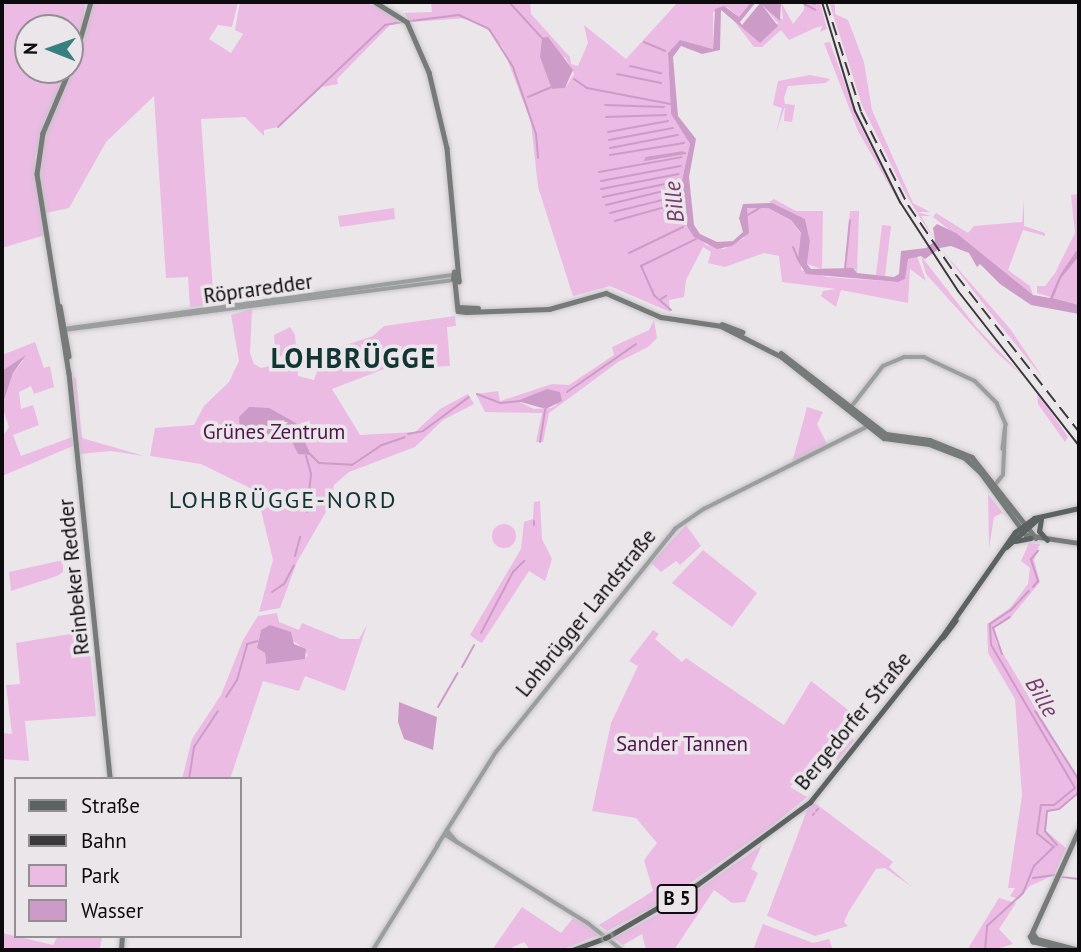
<!DOCTYPE html>
<html>
<head>
<meta charset="utf-8">
<style>
  body { margin:0 }
  #map { position:relative; width:1081px; height:952px; overflow:hidden; background:#ebe6ea; font-family:"PT Sans",sans-serif }
  div>[style] { position:absolute }
  .green>* { inset:0; background:#ebbbe4 }
  .round { border-radius:50% }
  .water>* { inset:0; background:#cd9bc7 }
  .stream>* { height:2px; margin:-1px; padding:0 1px; transform-origin:1px; border-radius:1px; background:#cd9bc7 }
  .roads { filter:drop-shadow(0 0 2px #c7c3c7) drop-shadow(0 0 2px #c7c3c7) }
  .tertiary>* { height:3.5px; margin:-1.75px; padding:0 1.75px; transform-origin:1.75px; border-radius:1.75px; background:#9b9e9e }
  .secondary>* { height:4.5px; margin:-2.25px; padding:0 2.25px; transform-origin:2.25px; border-radius:2.25px; background:#767b7a }
  .primary>* { height:5px; margin:-2.5px; padding:0 2.5px; transform-origin:2.5px; border-radius:2.5px; background:#5c6261 }
  .tram>* { height:2px; margin:-1px; padding:0 1px; transform-origin:1px; border-radius:1px; background:#3c393c }
  .rail>* { height:2px; margin-top:-1px; transform-origin:0; background:repeating-linear-gradient(90deg,#3c393c 0 14px,transparent 0 21px) }
  .bridges { filter:drop-shadow(0 0 2px #c7c3c7) drop-shadow(0 0 2px #c7c3c7) }
  .primary-bridge>* { height:5px; margin:-2.5px; padding:0 2.5px; transform-origin:2.5px; border-radius:2.5px; background:#5c6261 }
  span { translate:-50% -50%; white-space:nowrap; text-align:center; line-height:1.15; -webkit-text-stroke:7px #ebe6ea; paint-order:stroke }
  .shield-label span { padding:2px 5px; background:#ebe6ea; border:2px solid; border-radius:5px; -webkit-text-stroke-width:0 }
  .shield-label { font-size:19px; color:#0d0b0d; font-weight:700 }
  .street-label { font-size:21px; color:#0d0b0d }
  .park-label { font-size:21px; color:#4f144b }
  .water-label { font-size:23px; color:#783b72; font-style:italic }
  .quarter-label { font-size:24px; color:#113434; letter-spacing:2px }
  .district-label { font-size:28px; color:#113434; font-weight:700; letter-spacing:2px }
  .frame { position:absolute; inset:0; border:4px solid #0d0b0d; pointer-events:none }
  .legend { position:absolute; left:14px; top:777px; width:228px; height:161px; box-sizing:border-box; background:#ebe6ea; border:2px solid #928e92; margin:0; padding:9px 12px; list-style:none; font-size:21px; color:#0d0b0d }
  .legend li { display:flex; align-items:center; gap:14px; height:35px }
  .legend b { width:35px; border:2px solid #928e92 }
  .north { position:absolute; left:14px; top:14px; width:70px; height:70px; box-sizing:border-box; background:#ebe6ea; border:2px solid #928e92; border-radius:50%; rotate:271deg; font-size:19px; font-weight:700; line-height:28px; text-align:center; color:#0d0b0d }
  .north::after { content:''; display:block; margin:auto; width:24px; height:32px; background:#388080; clip-path:polygon(50% 0,100% 100%,50% 72%,0 100%) }
</style>
</head>
<body>
<div id="map">
  <div class="green">
    <i style="clip-path:polygon(2px 2px,85px 2px,83px 27px,70px 64px,70px 28px,28px 28px,28px 70px,68px 70px,45px 120px,35px 158px,45px 235px,2px 248px)"></i>
    <i style="clip-path:polygon(92px 2px,238px 2px,232px 27px,218px 25px,209px 39px,231px 53px,243px 34px,235px 30px,240px 2px,363px 2px,385px 9px,400px 19px,397px 22px,405px 23px,390px 25px,337px 79px,338px 84px,322px 87px,278px 127px,264px 130px,264px 136px,245px 117px,201px 119px,214px 304px,190px 307px,188px 277px,166px 278px,154px 96px,106px 142px,69px 208px,46px 213px,39px 172px,44px 135px,84px 40px)"></i>
    <i style="clip-path:polygon(evenodd,431px 2px,530px 2px,531px 14px,570px 57px,571px 64px,578px 66px,588px 43px,584px 25px,626px 59px,678px 2px,751px 2px,739px 17px,727px 7px,713px 12px,713px 49px,682px 41px,668px 53px,671px 114px,690px 144px,682px 180px,687px 226px,706px 245px,724px 249px,744px 238px,747px 208px,768px 208px,791px 220px,801px 234px,801px 270px,827px 277px,898px 282px,905px 279px,907px 260px,917px 256px,926px 281px,910px 269px,908px 303px,841px 290px,836px 307px,821px 296px,823px 291px,836px 289px,782px 282px,779px 256px,764px 253px,725px 267px,708px 263px,711px 252px,703px 247px,686px 280px,684px 297px,669px 300px,670px 312px,610px 286px,573px 296px,538px 187px,531px 122px,503px 48px,488px 30px,468px 18px,411px 22px,404px 13px,432px 12px,431px 2px,565px 57px,574px 74px,565px 88px,552px 89px,549px 74px,565px 57px)"></i>
    <i style="clip-path:polygon(781px 2px,793px 24px,804px 10px,804px 2px,820px 2px,827px 29px,820px 32px,822px 26px,815px 28px,789px 40px,781px 30px,762px 47px,754px 47px,734px 21px,760px 43px,778px 23px,762px 5px,783px 20px)"></i>
    <i style="clip-path:polygon(829px 2px,835px 5px,835px 14px,848px 20px,864px 62px,872px 110px,913px 203px,930px 212px,917px 212px,931px 216px,921px 216px,935px 240px,917px 213px,904px 191px,862px 105px)"></i>
    <i style="clip-path:polygon(830px 42px,859px 123px,901px 206px,858px 131px,824px 43px)"></i>
    <i style="clip-path:polygon(810px 75px,830px 79px,826px 83px,788px 86px,784px 98px,785px 104px,795px 105px,792px 122px,784px 121px,785px 106px,776px 133px,782px 108px,773px 105px,778px 81px)"></i>
    <i style="clip-path:polygon(1079px 194px,1079px 305px,1037px 293px,1037px 286px,1045px 286px,1055px 273px,1075px 233px,1071px 195px)"></i>
    <i style="clip-path:polygon(774px 199px,796px 211px,823px 211px,822px 269px,807px 264px,810px 241px,805px 219px,769px 202px)"></i>
    <i style="clip-path:polygon(1024px 200px,1024px 226px,1045px 233px,1045px 236px,1023px 230px,1008px 270px,1030px 286px,1033px 295px,933px 217px,936px 213px,968px 233px,974px 226px,1022px 222px)"></i>
    <i style="clip-path:polygon(394px 208px,395px 219px,340px 227px,338px 216px)"></i>
    <i style="clip-path:polygon(850px 211px,859px 211px,857px 273px,855px 269px,844px 270px)"></i>
    <i style="clip-path:polygon(882px 225px,891px 226px,885px 276px,876px 275px)"></i>
    <i style="clip-path:polygon(941px 249px,1011px 330px,1043px 378px,996px 320px)"></i>
    <i style="clip-path:polygon(921px 256px,977px 328px,1024px 377px,996px 352px,926px 274px)"></i>
    <i style="clip-path:polygon(252px 309px,250px 353px,254px 364px,261px 368px,285px 362px,295px 368px,294px 356px,279px 356px,275px 352px,274px 335px,290px 327px,295px 335px,298px 376px,314px 380px,326px 346px,331px 350px,373px 336px,384px 326px,455px 316px,456px 326px,447px 327px,450px 366px,384px 369px,332px 389px,360px 435px,415px 432px,440px 409px,468px 394px,474px 404px,443px 420px,415px 447px,349px 472px,334px 485px,330px 505px,297px 562px,280px 608px,259px 612px,273px 560px,258px 498px,250px 488px,201px 464px,150px 456px,155px 428px,194px 425px,204px 406px,229px 382px,239px 361px,231px 315px)"></i>
    <i style="clip-path:polygon(evenodd,654px 320px,657px 338px,648px 347px,618px 362px,549px 413px,543px 442px,536px 442px,542px 413px,485px 412px,476px 394px,498px 391px,500px 401px,552px 384px,569px 385px,614px 355px,612px 347px,649px 330px,654px 320px,547px 389px,557px 405px,551px 408px,534px 409px,519px 402px,547px 389px)"></i>
    <i style="clip-path:polygon(35px 342px,44px 368px,50px 366px,54px 387px,34px 394px,31px 386px,19px 392px,21px 409px,33px 405px,39px 425px,13px 435px,21px 456px,72px 437px,73px 446px,2px 476px,2px 437px,9px 427px,2px 406px,13px 373px,24px 360px,2px 371px,2px 355px)"></i>
    <i style="clip-path:polygon(72px 376px,76px 378px,82px 438px,144px 456px,111px 451px,79px 454px)"></i>
    <i style="clip-path:polygon(1037px 392px,1068px 437px,1065px 442px,1038px 404px)"></i>
    <i style="clip-path:polygon(807px 407px,823px 412px,817px 424px,828px 446px,792px 463px)"></i>
    <i style="clip-path:polygon(988px 494px,1006px 517px,1002px 513px,994px 517px,989px 548px)"></i>
    <i style="clip-path:polygon(540px 501px,542px 539px,552px 559px,545px 581px,529px 571px,482px 643px,478px 641px,470px 635px,521px 549px,524px 522px,533px 519px,534px 502px)"></i>
    <i class="round" style="left:492px;top:524px;width:24px;height:24px"></i>
    <i style="clip-path:polygon(686px 525px,701px 546px,680px 565px,676px 561px,661px 572px,651px 563px)"></i>
    <i style="clip-path:polygon(1029px 543px,1040px 544px,1034px 560px,1040px 582px,1011px 617px,994px 628px,996px 642px,1079px 780px,1079px 792px,1061px 809px,1047px 812px,1046px 831px,1066px 848px,1054px 875px,1030px 886px,1019px 899px,1010px 896px,1015px 888px,1008px 888px,1022px 796px,1015px 699px,988px 653px,987px 624px,1010px 608px,1028px 584px,1030px 568px,1021px 561px)"></i>
    <i style="clip-path:polygon(703px 550px,757px 593px,732px 627px,672px 583px)"></i>
    <i style="clip-path:polygon(63px 560px,63px 572px,57px 576px,11px 591px,9px 572px)"></i>
    <i style="clip-path:polygon(evenodd,277px 613px,279px 622px,299px 630px,302px 623px,341px 639px,359px 639px,367px 625px,345px 691px,305px 676px,299px 691px,263px 681px,230px 779px,182px 779px,192px 739px,221px 695px,243px 640px,258px 616px,277px 613px,273px 627px,299px 645px,308px 655px,305px 659px,265px 661px,265px 653px,257px 648px,261px 630px,273px 627px)"></i>
    <i style="clip-path:polygon(653px 630px,659px 634px,655px 639px,682px 662px,686px 658px,784px 725px,811px 681px,852px 713px,840px 729px,854px 740px,838px 760px,823px 751px,790px 787px,807px 797px,769px 828px,663px 902px,607px 931px,599px 925px,653px 891px,644px 860px,657px 843px,636px 818px,592px 811px,611px 723px,638px 666px,629px 661px)"></i>
    <i style="clip-path:polygon(88px 631px,96px 716px,25px 721px,29px 761px,2px 759px,2px 733px,12px 734px,6px 685px,20px 684px,16px 643px)"></i>
    <i style="clip-path:polygon(815px 803px,893px 862px,889px 867px,912px 887px,885px 868px,876px 869px,849px 911px,844px 922px,848px 926px,815px 936px,767px 916px,807px 810px)"></i>
    <i style="clip-path:polygon(762px 845px,751px 869px,758px 873px,745px 902px,732px 903px,714px 890px,674px 950px,646px 950px,642px 934px,623px 945px,614px 938px,680px 902px)"></i>
    <i style="clip-path:polygon(999px 898px,1016px 903px,999px 929px,1013px 944px,993px 950px,967px 950px)"></i>
    <i style="clip-path:polygon(522px 907px,561px 933px,573px 918px,601px 934px,561px 950px,530px 950px,524px 942px,507px 950px,492px 950px)"></i>
    <i style="clip-path:polygon(763px 924px,813px 943px,829px 939px,833px 950px,753px 950px)"></i>
    <i style="clip-path:polygon(2px 933px,53px 945px,58px 936px,94px 936px,102px 938px,100px 948px,107px 950px,2px 950px)"></i>
  </div>
  <div class="water">
    <i style="clip-path:polygon(751px 2px,756px 2px,740px 22px,742px 25px,761px 2px,781px 2px,780px 21px,762px 5px,778px 26px,760px 43px,721px 10px,720px 50px,702px 54px,681px 46px,673px 57px,678px 116px,696px 139px,689px 177px,694px 225px,700px 234px,717px 242px,733px 241px,743px 232px,739px 218px,743px 204px,772px 203px,805px 219px,810px 241px,807px 264px,811px 269px,853px 268px,857px 273px,894px 277px,899px 274px,901px 251px,926px 248px,935px 241px,933px 228px,937px 224px,956px 233px,1033px 295px,1050px 298px,1060px 275px,1079px 247px,1079px 256px,1061px 278px,1053px 298px,1079px 305px,1079px 314px,1031px 305px,1000px 284px,980px 264px,977px 267px,969px 253px,951px 246px,940px 248px,925px 259px,921px 256px,908px 259px,905px 279px,898px 282px,806px 274px,798px 261px,801px 233px,791px 220px,768px 208px,747px 208px,749px 233px,732px 246px,717px 249px,694px 237px,687px 226px,682px 180px,690px 144px,671px 114px,668px 53px,680px 40px,713px 49px,715px 9px,724px 6px,739px 17px)"></i>
    <i style="clip-path:polygon(548px 37px,573px 70px,565px 88px,552px 89px,540px 57px,542px 38px)"></i>
    <i style="clip-path:polygon(26px 355px,13px 373px,2px 406px,2px 371px)"></i>
    <i style="clip-path:polygon(547px 389px,560px 392px,562px 401px,546px 409px,517px 401px)"></i>
    <i style="clip-path:polygon(249px 407px,269px 408px,296px 423px,311px 455px,298px 454px,289px 436px,240px 432px,239px 417px)"></i>
    <i style="clip-path:polygon(270px 625px,291px 632px,294px 644px,306px 649px,305px 659px,266px 664px,265px 653px,257px 648px,261px 630px)"></i>
    <i style="clip-path:polygon(399px 702px,437px 717px,433px 750px,404px 739px,398px 722px)"></i>
  </div>
  <div class="stream">
    <i style="left:509px;top:2px;width:49px;rotate:47.5deg"></i>
    <i style="left:807px;top:2px;width:8px;rotate:14deg"></i>
    <i style="left:804px;top:4px;width:13px;rotate:27deg"></i>
    <i style="left:410px;top:21px;width:49px;rotate:-7deg"></i>
    <i style="left:459px;top:15px;width:33px;rotate:25deg"></i>
    <i style="left:489px;top:29px;width:45px;rotate:57.7deg"></i>
    <i style="left:513px;top:67px;width:71px;rotate:71.1deg"></i>
    <i style="left:536px;top:134px;width:24px;rotate:85deg"></i>
    <i style="left:644px;top:42px;width:23px;rotate:23deg"></i>
    <i style="left:630px;top:66px;width:32px;rotate:13deg"></i>
    <i style="left:617px;top:74px;width:45px;rotate:11.6deg"></i>
    <i style="left:574px;top:79px;width:16px;rotate:35deg"></i>
    <i style="left:587px;top:88px;width:85px;rotate:10.9deg"></i>
    <i style="left:528px;top:97px;width:25px;rotate:-23deg"></i>
    <i style="left:605px;top:105px;width:59px;rotate:1.9deg"></i>
    <i style="left:606px;top:117px;width:60px;rotate:-1.9deg"></i>
    <i style="left:278px;top:127px;width:148px;rotate:-43.6deg"></i>
    <i style="left:385px;top:25px;width:17px;rotate:-10deg"></i>
    <i style="left:608px;top:132px;width:61px;rotate:-10.4deg"></i>
    <i style="left:609px;top:140px;width:65px;rotate:-10.6deg"></i>
    <i style="left:610px;top:148px;width:69px;rotate:-10.8deg"></i>
    <i style="left:610px;top:155px;width:75px;rotate:-9.2deg"></i>
    <i style="left:646px;top:158px;width:37px;rotate:-9deg"></i>
    <i style="left:645px;top:160px;width:41px;rotate:-9.9deg"></i>
    <i style="left:599px;top:172px;width:84px;rotate:-10.2deg"></i>
    <i style="left:601px;top:181px;width:81px;rotate:-10.6deg"></i>
    <i style="left:601px;top:189px;width:79px;rotate:-10.9deg"></i>
    <i style="left:603px;top:197px;width:78px;rotate:-11.9deg"></i>
    <i style="left:606px;top:205px;width:76px;rotate:-13.7deg"></i>
    <i style="left:610px;top:213px;width:74px;rotate:-14deg"></i>
    <i style="left:748px;top:215px;width:15px;rotate:-32deg"></i>
    <i style="left:615px;top:221px;width:71px;rotate:-15.6deg"></i>
    <i style="left:793px;top:247px;width:15px;rotate:67deg"></i>
    <i style="left:629px;top:253px;width:60px;rotate:-25.7deg"></i>
    <i style="left:845px;top:270px;width:50px;rotate:-84.3deg"></i>
    <i style="left:661px;top:299px;width:6px;rotate:-31deg"></i>
    <i style="left:671px;top:310px;width:23px;rotate:-139deg"></i>
    <i style="left:654px;top:295px;width:32px;rotate:-114deg"></i>
    <i style="left:641px;top:266px;width:61px;rotate:-26.1deg"></i>
    <i style="left:567px;top:392px;width:84px;rotate:-34.8deg"></i>
    <i style="left:477px;top:394px;width:26px;rotate:21deg"></i>
    <i style="left:501px;top:403px;width:19px;rotate:-6deg"></i>
    <i style="left:408px;top:434px;width:15px;rotate:-11deg"></i>
    <i style="left:423px;top:431px;width:57px;rotate:-36.5deg"></i>
    <i style="left:540px;top:442px;width:33px;rotate:-81deg"></i>
    <i style="left:310px;top:454px;width:13px;rotate:45deg"></i>
    <i style="left:319px;top:463px;width:33px;rotate:3deg"></i>
    <i style="left:352px;top:465px;width:36px;rotate:-34deg"></i>
    <i style="left:382px;top:445px;width:24px;rotate:-19deg"></i>
    <i style="left:306px;top:456px;width:19px;rotate:74deg"></i>
    <i style="left:311px;top:474px;width:38px;rotate:96deg"></i>
    <i style="left:534px;top:525px;width:4px;rotate:-90deg"></i>
    <i style="left:295px;top:556px;width:20px;rotate:-75deg"></i>
    <i style="left:1033px;top:587px;width:8px;rotate:-50deg"></i>
    <i style="left:1038px;top:581px;width:23px;rotate:-108deg"></i>
    <i style="left:1031px;top:559px;width:11px;rotate:-49deg"></i>
    <i style="left:272px;top:592px;width:14px;rotate:-34deg"></i>
    <i style="left:284px;top:584px;width:21px;rotate:-62deg"></i>
    <i style="left:481px;top:633px;width:69px;rotate:-62.3deg"></i>
    <i style="left:513px;top:572px;width:16px;rotate:-45deg"></i>
    <i style="left:1002px;top:654px;width:28px;rotate:-109deg"></i>
    <i style="left:993px;top:628px;width:20px;rotate:-33deg"></i>
    <i style="left:462px;top:667px;width:25px;rotate:-61deg"></i>
    <i style="left:226px;top:697px;width:20px;rotate:-57deg"></i>
    <i style="left:237px;top:680px;width:37px;rotate:-74deg"></i>
    <i style="left:247px;top:644px;width:11px;rotate:-15deg"></i>
    <i style="left:438px;top:707px;width:39px;rotate:-60deg"></i>
    <i style="left:1035px;top:711px;width:82px;rotate:57.5deg"></i>
    <i style="left:189px;top:779px;width:32px;rotate:-81deg"></i>
    <i style="left:194px;top:747px;width:43px;rotate:-56.3deg"></i>
    <i style="left:816px;top:811px;width:3px;rotate:-45deg"></i>
    <i style="left:813px;top:815px;width:2px;rotate:-63deg"></i>
    <i style="left:1057px;top:845px;width:18px;rotate:-131deg"></i>
    <i style="left:1045px;top:831px;width:20px;rotate:-84deg"></i>
    <i style="left:1047px;top:811px;width:12px;rotate:-9deg"></i>
    <i style="left:1059px;top:809px;width:26px;rotate:-40deg"></i>
    <i style="left:1062px;top:877px;width:17px;rotate:7deg"></i>
    <i style="left:1033px;top:878px;width:22px;rotate:-8deg"></i>
    <i style="left:985px;top:950px;width:24px;rotate:-85deg"></i>
    <i style="left:987px;top:926px;width:49px;rotate:-42.5deg"></i>
    <i style="left:1023px;top:893px;width:29px;rotate:-68deg"></i>
    <i style="left:1034px;top:866px;width:28px;rotate:-44deg"></i>
    <i style="left:1054px;top:847px;width:22px;rotate:-141deg"></i>
    <i style="left:1037px;top:833px;width:28px;rotate:-82deg"></i>
    <i style="left:1041px;top:805px;width:13px"></i>
    <i style="left:1054px;top:805px;width:27px;rotate:-39deg"></i>
    <i style="left:1075px;top:788px;width:166px;rotate:-120.4deg"></i>
    <i style="left:991px;top:645px;width:21px;rotate:-93deg"></i>
    <i style="left:990px;top:624px;width:25px;rotate:-34deg"></i>
    <i style="left:1011px;top:610px;width:26px;rotate:-47deg"></i>
  </div>
  <div class="roads">
    <div class="tertiary">
      <i style="left:64px;top:329px;width:392px;rotate:-7.9deg"></i>
      <i style="left:64px;top:330px;width:392px;rotate:-7.3deg"></i>
      <i style="left:851px;top:407px;width:52px;rotate:-52deg"></i>
      <i style="left:883px;top:366px;width:23px;rotate:-23deg"></i>
      <i style="left:904px;top:357px;width:20px"></i>
      <i style="left:924px;top:357px;width:56px;rotate:25.2deg"></i>
      <i style="left:975px;top:381px;width:31px;rotate:45deg"></i>
      <i style="left:997px;top:403px;width:23px;rotate:67deg"></i>
      <i style="left:1006px;top:424px;width:25px;rotate:97deg"></i>
      <i style="left:994px;top:486px;width:14px;rotate:-51deg"></i>
      <i style="left:1003px;top:475px;width:47px;rotate:-87.6deg"></i>
      <i style="left:447px;top:830px;width:16px;rotate:50deg"></i>
      <i style="left:446px;top:835px;width:167px;rotate:31.8deg"></i>
      <i style="left:588px;top:923px;width:43px;rotate:38.5deg"></i>
      <i style="left:437px;top:846px;width:111px;rotate:-57.9deg"></i>
      <i style="left:496px;top:752px;width:286px;rotate:-51.2deg"></i>
      <i style="left:675px;top:529px;width:35px;rotate:-35deg"></i>
      <i style="left:704px;top:509px;width:186px;rotate:-26.8deg"></i>
      <i style="left:373px;top:950px;width:123px;rotate:-58.2deg"></i>
    </div>
    <div class="secondary">
      <i style="left:91px;top:2px;width:55px;rotate:105.8deg"></i>
      <i style="left:76px;top:55px;width:85px;rotate:112.9deg"></i>
      <i style="left:43px;top:133px;width:41px;rotate:98.3deg"></i>
      <i style="left:37px;top:174px;width:202px;rotate:80.9deg"></i>
      <i style="left:69px;top:373px;width:408px;rotate:84.2deg"></i>
      <i style="left:375px;top:2px;width:38px;rotate:32deg"></i>
      <i style="left:407px;top:22px;width:55px;rotate:66.3deg"></i>
      <i style="left:429px;top:72px;width:78px;rotate:76.7deg"></i>
      <i style="left:447px;top:148px;width:134px;rotate:84.8deg"></i>
      <i style="left:459px;top:281px;width:6px;rotate:-162deg"></i>
      <i style="left:453px;top:279px;width:7px;rotate:-82deg"></i>
      <i style="left:455px;top:282px;width:29px;rotate:84deg"></i>
      <i style="left:458px;top:311px;width:8px;rotate:7deg"></i>
      <i style="left:60px;top:306px;width:51px;rotate:79.8deg"></i>
      <i style="left:458px;top:307px;width:20px;rotate:3deg"></i>
      <i style="left:466px;top:312px;width:83px;rotate:-2.1deg"></i>
      <i style="left:549px;top:309px;width:59px;rotate:-15.7deg"></i>
      <i style="left:606px;top:293px;width:60px;rotate:23.6deg"></i>
      <i style="left:661px;top:317px;width:61px;rotate:8.5deg"></i>
      <i style="left:721px;top:326px;width:68px;rotate:26.9deg"></i>
      <i style="left:782px;top:357px;width:130px;rotate:38.5deg"></i>
      <i style="left:884px;top:438px;width:45px;rotate:7.6deg"></i>
      <i style="left:929px;top:444px;width:39px;rotate:21deg"></i>
      <i style="left:965px;top:458px;width:22px;rotate:43deg"></i>
      <i style="left:981px;top:473px;width:77px;rotate:54deg"></i>
      <i style="left:1026px;top:535px;width:54px;rotate:8.6deg"></i>
      <i style="left:722px;top:324px;width:22px;rotate:21deg"></i>
      <i style="left:781px;top:353px;width:133px;rotate:37.6deg"></i>
      <i style="left:886px;top:434px;width:44px;rotate:7.8deg"></i>
      <i style="left:930px;top:440px;width:45px;rotate:22deg"></i>
      <i style="left:972px;top:457px;width:103px;rotate:51.7deg"></i>
      <i style="left:1033px;top:933px;width:7px;rotate:56deg"></i>
      <i style="left:1037px;top:939px;width:43px;rotate:14.7deg"></i>
      <i style="left:121px;top:950px;width:14px;rotate:-86deg"></i>
      <i style="left:1068px;top:950px;width:36px;rotate:-167deg"></i>
      <i style="left:1033px;top:942px;width:6px;rotate:-121deg"></i>
      <i style="left:1030px;top:937px;width:119px;rotate:-65.6deg"></i>
    </div>
    <div class="primary">
      <i style="left:1041px;top:519px;width:12px;rotate:99deg"></i>
      <i style="left:1039px;top:531px;width:12px;rotate:48deg"></i>
      <i style="left:1015px;top:541px;width:16px;rotate:-11deg"></i>
      <i style="left:1006px;top:547px;width:45px;rotate:-41.4deg"></i>
      <i style="left:943px;top:637px;width:21px;rotate:-53deg"></i>
      <i style="left:609px;top:936px;width:103px;rotate:-30.3deg"></i>
      <i style="left:698px;top:884px;width:139px;rotate:-36.2deg"></i>
      <i style="left:810px;top:802px;width:210px;rotate:-51.4deg"></i>
      <i style="left:941px;top:638px;width:129px;rotate:-55.1deg"></i>
      <i style="left:1015px;top:532px;width:24px;rotate:-36deg"></i>
      <i style="left:1034px;top:518px;width:46px;rotate:-12.5deg"></i>
      <i style="left:572px;top:950px;width:35px;rotate:-20deg"></i>
    </div>
  </div>
  <div class="tram">
    <i style="left:822px;top:2px;width:114px;rotate:73.2deg"></i>
    <i style="left:855px;top:111px;width:102px;rotate:63.7deg"></i>
    <i style="left:900px;top:202px;width:106px;rotate:56.9deg"></i>
    <i style="left:958px;top:291px;width:197px;rotate:52deg"></i>
  </div>
  <div class="rail">
    <i style="left:826px;top:2px;width:115px;rotate:72.3deg"></i>
    <i style="left:861px;top:112px;width:104px;rotate:63.2deg"></i>
    <i style="left:908px;top:205px;width:85px;rotate:55.6deg"></i>
    <i style="left:956px;top:275px;width:199px;rotate:51.9deg"></i>
  </div>
  <div class="bridges">
    <div class="primary-bridge">
      <i style="left:605px;top:938px;width:4px;rotate:-27deg"></i>
    </div>
  </div>
  <div class="shield-label">
    <span style="left:677px;top:899px">B 5</span>
  </div>
  <div class="street-label">
    <span style="left:258px;top:289px;rotate:-8deg">Röpraredder</span>
    <span style="left:74px;top:577px;rotate:-96deg">Reinbeker Redder</span>
    <span style="left:586px;top:613px;rotate:-51deg">Lohbrügger Landstraße</span>
    <span style="left:853px;top:721px;rotate:-51deg">Bergedorfer Straße</span>
  </div>
  <div class="park-label">
    <span style="left:274px;top:432px">Grünes Zentrum</span>
    <span style="left:682px;top:744px">Sander Tannen</span>
  </div>
  <div class="water-label">
    <span style="left:674px;top:202px;rotate:-96deg">Bille</span>
    <span style="left:1042px;top:697px;rotate:60deg">Bille</span>
  </div>
  <div class="quarter-label">
    <span style="left:283px;top:500px">LOHBRÜGGE-NORD</span>
  </div>
  <div class="district-label">
    <span style="left:354px;top:358px">LOHBRÜGGE</span>
  </div>
  <div class="frame"></div>
  <ul class="legend">
  <li><b style="height:9px;background:#5c6261"></b>Straße</li>
  <li><b style="height:9px;background:#3c393c"></b>Bahn</li>
  <li><b style="height:19px;background:#ebbbe4"></b>Park</li>
  <li><b style="height:19px;background:#cd9bc7"></b>Wasser</li>
  </ul>
  <div class="north">N</div>
</div>
</body>
</html>
